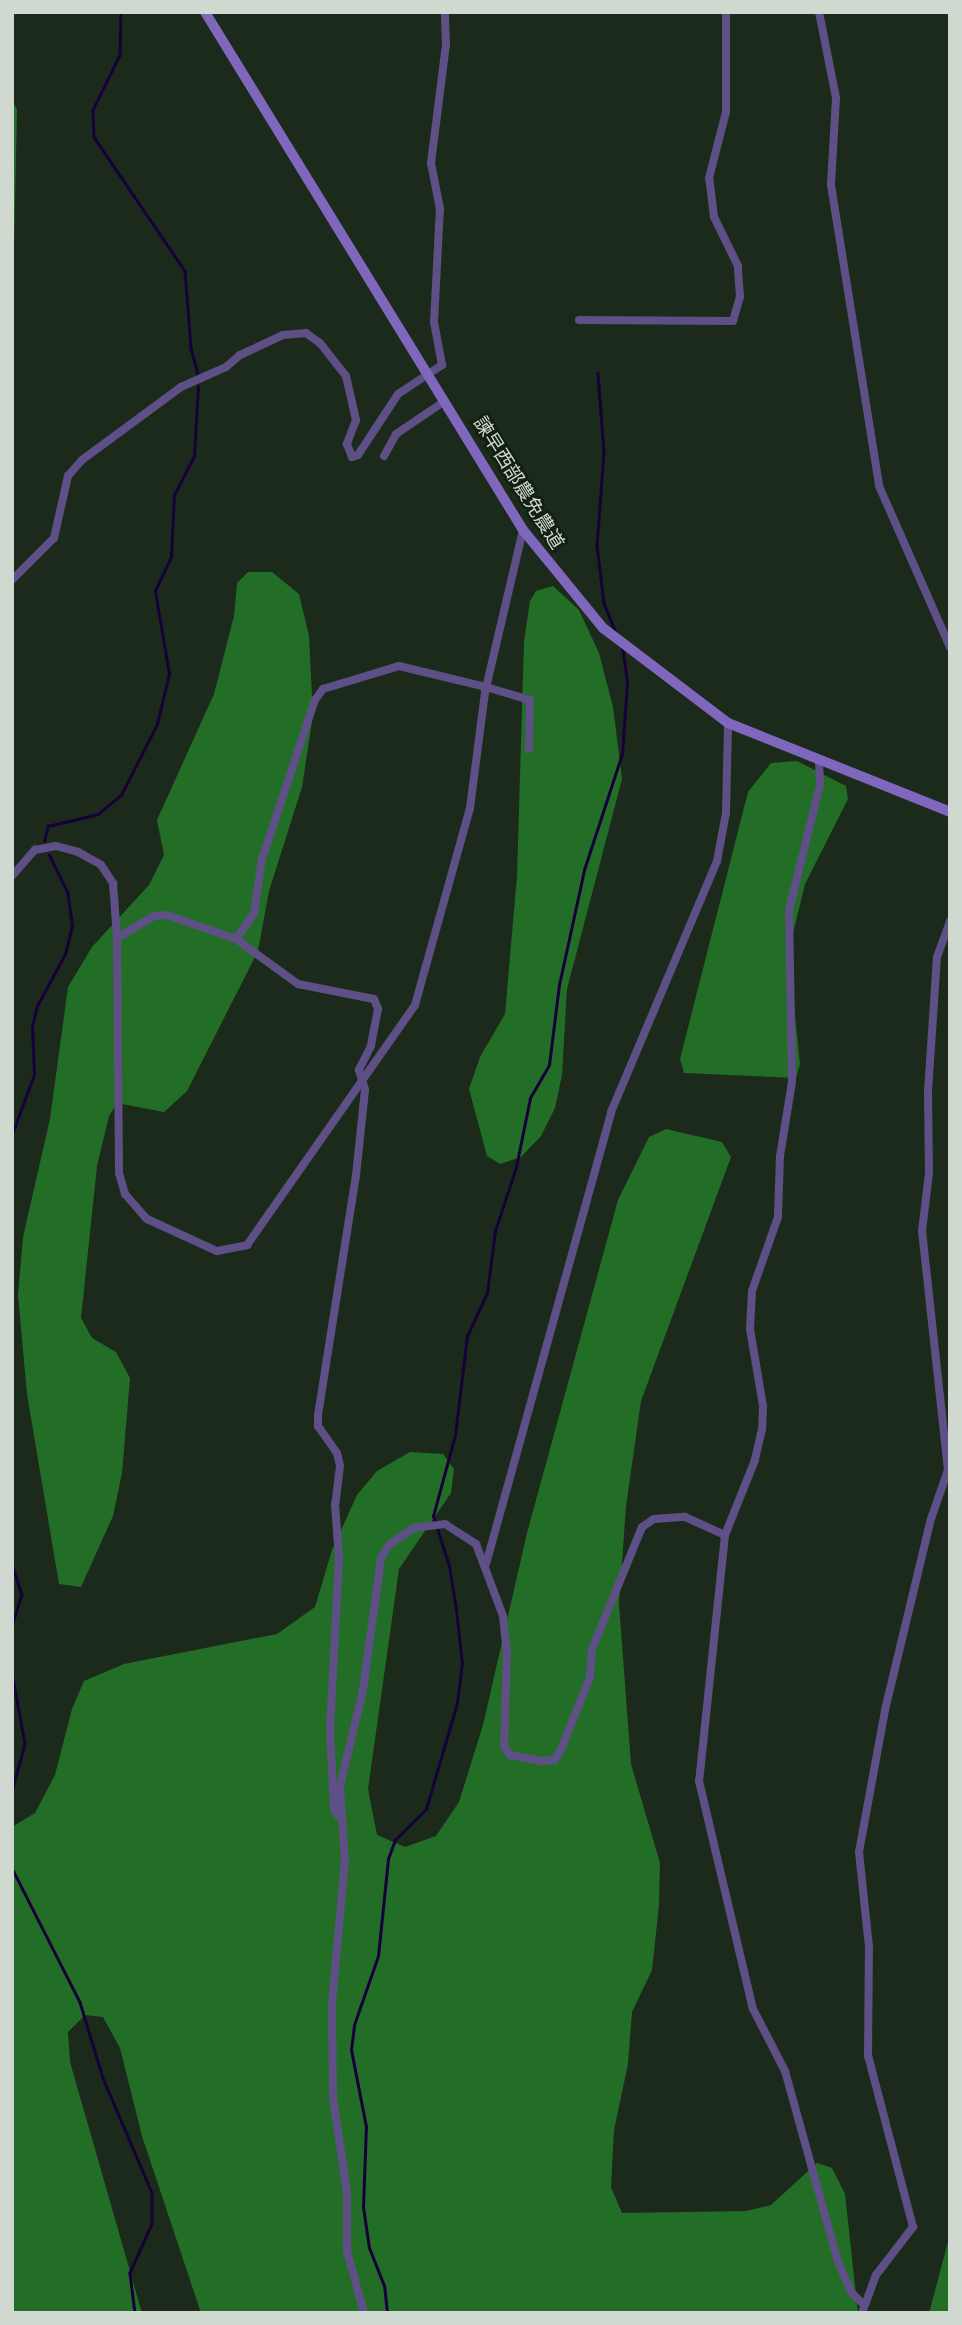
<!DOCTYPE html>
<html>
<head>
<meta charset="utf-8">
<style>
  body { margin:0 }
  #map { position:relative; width:962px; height:2325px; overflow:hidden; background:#1c2a1b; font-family:Overpass,"Noto Sans JP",sans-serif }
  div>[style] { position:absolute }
  .forest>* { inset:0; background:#236e26 }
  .stream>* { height:2.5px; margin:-1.25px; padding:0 1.25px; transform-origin:1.25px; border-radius:1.25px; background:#170039 }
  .street>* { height:8px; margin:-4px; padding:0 4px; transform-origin:4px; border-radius:4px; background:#5e5086 }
  .secondary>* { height:10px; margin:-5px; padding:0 5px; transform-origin:5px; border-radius:5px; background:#7e67bc }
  span { translate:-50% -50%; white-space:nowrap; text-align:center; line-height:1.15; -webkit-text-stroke:5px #122012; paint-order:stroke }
  .street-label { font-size:19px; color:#d0d9d0 }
  .frame { position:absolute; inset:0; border:14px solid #d0d9d0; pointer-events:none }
</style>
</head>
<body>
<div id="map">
  <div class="forest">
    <i style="clip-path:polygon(12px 99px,17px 110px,12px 339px)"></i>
    <i style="clip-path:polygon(248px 572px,272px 572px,299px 594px,309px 636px,313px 715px,302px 787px,269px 891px,258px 951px,187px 1091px,164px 1112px,117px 1103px,109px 1116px,97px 1166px,81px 1318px,92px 1338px,116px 1352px,130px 1378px,122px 1473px,113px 1516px,81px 1587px,59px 1584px,27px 1394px,18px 1295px,23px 1237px,50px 1119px,68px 987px,92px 947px,149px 885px,164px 855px,157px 820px,214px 694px,234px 616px,237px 583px)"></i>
    <i style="clip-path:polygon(553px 586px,579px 610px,599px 653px,613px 707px,622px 779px,567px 989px,562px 1075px,555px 1108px,541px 1136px,521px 1157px,500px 1164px,487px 1156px,469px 1089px,480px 1057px,505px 1014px,517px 876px,524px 642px,530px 601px,536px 591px)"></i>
    <i style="clip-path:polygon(797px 761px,846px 786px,848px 799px,805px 884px,793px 933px,791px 977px,800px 1064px,796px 1078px,684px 1073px,680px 1059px,748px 792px,771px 763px)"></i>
    <i style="clip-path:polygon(666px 1129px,722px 1142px,731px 1157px,641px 1401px,626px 1506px,619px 1604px,631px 1764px,660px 1863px,659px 1905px,652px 1970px,632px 2012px,628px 2064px,614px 2130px,611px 2187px,622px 2213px,746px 2211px,771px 2205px,817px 2163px,832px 2168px,845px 2194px,858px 2313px,201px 2313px,142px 2136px,120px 2048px,103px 2017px,85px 2015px,68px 2032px,70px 2062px,142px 2313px,12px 2313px,12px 1827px,35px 1813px,55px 1775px,72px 1709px,84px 1681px,124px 1664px,277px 1634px,315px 1607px,332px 1550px,357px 1495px,377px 1471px,410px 1452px,443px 1454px,454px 1469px,451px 1493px,399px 1569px,368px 1789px,377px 1835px,405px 1847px,436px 1836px,459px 1802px,483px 1725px,527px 1533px,618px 1200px,649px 1137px)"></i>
    <i style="clip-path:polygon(950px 2239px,950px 2313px,929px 2313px,948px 2242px)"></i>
  </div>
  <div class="stream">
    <i style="left:121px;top:12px;width:43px;rotate:91.3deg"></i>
    <i style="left:120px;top:55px;width:61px;rotate:116.1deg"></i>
    <i style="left:93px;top:110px;width:27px;rotate:88deg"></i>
    <i style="left:94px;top:137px;width:162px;rotate:55.8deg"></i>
    <i style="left:185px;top:271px;width:77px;rotate:85.5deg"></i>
    <i style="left:191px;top:348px;width:30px;rotate:75deg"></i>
    <i style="left:598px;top:373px;width:80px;rotate:85.7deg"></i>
    <i style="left:604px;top:453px;width:93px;rotate:94.3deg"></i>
    <i style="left:597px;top:546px;width:57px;rotate:83deg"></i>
    <i style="left:604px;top:603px;width:31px;rotate:68deg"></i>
    <i style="left:44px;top:841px;width:16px;rotate:-75deg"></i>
    <i style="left:48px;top:826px;width:51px;rotate:-13.5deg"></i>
    <i style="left:98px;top:814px;width:30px;rotate:-40deg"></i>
    <i style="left:121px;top:795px;width:80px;rotate:-63.1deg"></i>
    <i style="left:157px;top:724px;width:51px;rotate:-76.5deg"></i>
    <i style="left:169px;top:674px;width:84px;rotate:-99.6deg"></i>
    <i style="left:155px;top:591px;width:38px;rotate:-65deg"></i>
    <i style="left:171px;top:556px;width:61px;rotate:-87.2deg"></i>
    <i style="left:174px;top:495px;width:44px;rotate:-62.9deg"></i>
    <i style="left:194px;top:456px;width:69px;rotate:-86.7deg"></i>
    <i style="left:12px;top:1134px;width:63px;rotate:-69.6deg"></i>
    <i style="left:34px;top:1075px;width:49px;rotate:-92.3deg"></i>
    <i style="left:32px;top:1026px;width:21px;rotate:-76deg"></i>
    <i style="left:37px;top:1006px;width:59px;rotate:-61.7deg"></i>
    <i style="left:65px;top:954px;width:29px;rotate:-76deg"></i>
    <i style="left:72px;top:926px;width:34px;rotate:-98deg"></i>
    <i style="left:67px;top:892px;width:41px;rotate:-115.9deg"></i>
    <i style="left:12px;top:1564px;width:32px;rotate:72deg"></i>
    <i style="left:22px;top:1594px;width:34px;rotate:107deg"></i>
    <i style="left:12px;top:1673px;width:72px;rotate:79.6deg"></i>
    <i style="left:25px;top:1744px;width:50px;rotate:105.2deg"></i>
    <i style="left:12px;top:1868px;width:150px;rotate:63.1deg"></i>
    <i style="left:80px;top:2002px;width:79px;rotate:73.2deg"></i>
    <i style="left:103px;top:2078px;width:125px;rotate:66.9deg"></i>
    <i style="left:152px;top:2193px;width:31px;rotate:90deg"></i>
    <i style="left:152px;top:2224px;width:54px;rotate:114.2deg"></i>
    <i style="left:130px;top:2273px;width:40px;rotate:82.9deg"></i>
    <i style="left:387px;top:2313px;width:27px;rotate:-96deg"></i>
    <i style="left:384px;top:2286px;width:41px;rotate:-111.5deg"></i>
    <i style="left:369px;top:2248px;width:41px;rotate:-98.3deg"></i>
    <i style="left:363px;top:2207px;width:80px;rotate:-87.9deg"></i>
    <i style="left:366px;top:2127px;width:78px;rotate:-101deg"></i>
    <i style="left:351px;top:2050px;width:25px;rotate:-83deg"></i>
    <i style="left:354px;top:2025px;width:73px;rotate:-70.8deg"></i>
    <i style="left:378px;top:1956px;width:98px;rotate:-84.1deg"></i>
    <i style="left:388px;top:1859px;width:20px;rotate:-70deg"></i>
    <i style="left:395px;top:1840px;width:44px;rotate:-45deg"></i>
    <i style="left:426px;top:1809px;width:110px;rotate:-73.7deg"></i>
    <i style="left:457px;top:1703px;width:39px;rotate:-83deg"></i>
    <i style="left:462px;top:1664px;width:54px;rotate:-96.3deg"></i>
    <i style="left:456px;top:1610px;width:45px;rotate:-99deg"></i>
    <i style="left:449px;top:1566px;width:52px;rotate:-107.7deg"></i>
    <i style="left:433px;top:1516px;width:84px;rotate:-74.8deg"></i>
    <i style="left:455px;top:1435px;width:100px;rotate:-83.1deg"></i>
    <i style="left:467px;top:1336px;width:47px;rotate:-65.1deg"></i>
    <i style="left:487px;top:1293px;width:63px;rotate:-82.6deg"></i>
    <i style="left:495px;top:1231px;width:67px;rotate:-71.8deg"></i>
    <i style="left:516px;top:1167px;width:70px;rotate:-78.5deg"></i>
    <i style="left:530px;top:1098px;width:38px;rotate:-60deg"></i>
    <i style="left:549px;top:1065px;width:81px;rotate:-82.9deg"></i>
    <i style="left:559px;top:985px;width:118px;rotate:-77.7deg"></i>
    <i style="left:584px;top:870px;width:122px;rotate:-71.9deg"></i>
    <i style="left:622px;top:754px;width:72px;rotate:-86deg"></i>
    <i style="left:627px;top:682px;width:34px;rotate:-98deg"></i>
  </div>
  <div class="street">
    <i style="left:819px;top:12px;width:88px;rotate:78.8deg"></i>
    <i style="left:836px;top:98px;width:87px;rotate:93.3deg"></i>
    <i style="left:831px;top:185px;width:305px;rotate:80.9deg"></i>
    <i style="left:879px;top:486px;width:176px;rotate:66.2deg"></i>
    <i style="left:579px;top:320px;width:154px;rotate:0.4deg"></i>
    <i style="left:733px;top:321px;width:25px;rotate:-74deg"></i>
    <i style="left:740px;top:297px;width:31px;rotate:-94deg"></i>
    <i style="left:738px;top:266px;width:55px;rotate:-116.1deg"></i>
    <i style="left:714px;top:217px;width:39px;rotate:-97deg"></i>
    <i style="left:709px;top:178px;width:68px;rotate:-75.6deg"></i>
    <i style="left:726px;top:112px;width:100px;rotate:-90deg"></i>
    <i style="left:384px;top:456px;width:25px;rotate:-61deg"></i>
    <i style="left:396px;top:434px;width:59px;rotate:-34deg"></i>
    <i style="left:12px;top:580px;width:59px;rotate:-45deg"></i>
    <i style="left:54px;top:538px;width:64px;rotate:-77.3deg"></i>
    <i style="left:68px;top:476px;width:21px;rotate:-49deg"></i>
    <i style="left:82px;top:460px;width:123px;rotate:-36.4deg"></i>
    <i style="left:181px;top:387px;width:49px;rotate:-24deg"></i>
    <i style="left:226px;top:367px;width:18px;rotate:-41deg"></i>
    <i style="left:240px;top:355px;width:47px;rotate:-24.9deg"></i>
    <i style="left:283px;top:335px;width:23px;rotate:-5deg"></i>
    <i style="left:306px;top:333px;width:17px;rotate:36deg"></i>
    <i style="left:320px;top:343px;width:42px;rotate:51.8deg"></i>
    <i style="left:346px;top:376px;width:45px;rotate:77.2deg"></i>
    <i style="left:356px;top:420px;width:26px;rotate:111deg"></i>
    <i style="left:347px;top:444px;width:14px;rotate:69deg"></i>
    <i style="left:352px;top:457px;width:6px;rotate:-18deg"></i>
    <i style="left:358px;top:455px;width:73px;rotate:-56.7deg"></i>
    <i style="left:398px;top:394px;width:53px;rotate:-33.4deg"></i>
    <i style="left:442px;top:365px;width:44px;rotate:-100.5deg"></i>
    <i style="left:434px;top:322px;width:113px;rotate:-87deg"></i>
    <i style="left:440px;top:209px;width:47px;rotate:-101.1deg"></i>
    <i style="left:431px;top:163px;width:119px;rotate:-82.8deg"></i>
    <i style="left:446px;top:45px;width:33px;rotate:-92deg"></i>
    <i style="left:819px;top:763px;width:22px;rotate:87deg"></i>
    <i style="left:820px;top:785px;width:129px;rotate:103.9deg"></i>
    <i style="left:789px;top:910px;width:172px;rotate:89deg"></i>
    <i style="left:792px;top:1082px;width:75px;rotate:99.2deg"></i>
    <i style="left:780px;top:1156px;width:61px;rotate:91.9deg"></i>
    <i style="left:778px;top:1217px;width:78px;rotate:109.4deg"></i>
    <i style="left:752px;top:1291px;width:38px;rotate:93deg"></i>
    <i style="left:750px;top:1329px;width:78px;rotate:80.4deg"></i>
    <i style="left:763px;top:1406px;width:23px;rotate:92deg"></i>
    <i style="left:762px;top:1429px;width:32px;rotate:103deg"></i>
    <i style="left:755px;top:1460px;width:81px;rotate:111.8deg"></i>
    <i style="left:725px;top:1535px;width:247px;rotate:96deg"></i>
    <i style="left:699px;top:1781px;width:234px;rotate:76.7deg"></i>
    <i style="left:753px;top:2009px;width:70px;rotate:62.7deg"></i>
    <i style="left:785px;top:2071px;width:198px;rotate:74.5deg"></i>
    <i style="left:838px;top:2262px;width:34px;rotate:66deg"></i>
    <i style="left:852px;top:2293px;width:17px;rotate:45deg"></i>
    <i style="left:12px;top:876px;width:35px;rotate:-49deg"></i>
    <i style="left:35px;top:850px;width:21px;rotate:-11deg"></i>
    <i style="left:56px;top:846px;width:23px;rotate:15deg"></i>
    <i style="left:78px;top:852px;width:26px;rotate:29deg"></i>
    <i style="left:101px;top:865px;width:22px;rotate:56deg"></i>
    <i style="left:113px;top:883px;width:55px;rotate:85.8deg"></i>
    <i style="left:117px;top:938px;width:43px;rotate:-30.7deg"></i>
    <i style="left:154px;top:916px;width:13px;rotate:-4deg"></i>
    <i style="left:167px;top:915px;width:73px;rotate:19.2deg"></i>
    <i style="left:236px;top:939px;width:77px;rotate:36deg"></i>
    <i style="left:298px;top:984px;width:77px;rotate:11.2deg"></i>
    <i style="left:374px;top:999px;width:11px;rotate:68deg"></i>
    <i style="left:378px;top:1009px;width:38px;rotate:101deg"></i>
    <i style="left:371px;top:1046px;width:27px;rotate:117deg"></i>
    <i style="left:359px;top:1070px;width:21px;rotate:73deg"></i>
    <i style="left:365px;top:1090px;width:85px;rotate:96deg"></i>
    <i style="left:356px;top:1175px;width:243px;rotate:99deg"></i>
    <i style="left:318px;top:1415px;width:11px;rotate:90deg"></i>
    <i style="left:318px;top:1426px;width:33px;rotate:55deg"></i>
    <i style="left:337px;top:1453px;width:13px;rotate:77deg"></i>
    <i style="left:340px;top:1466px;width:38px;rotate:97deg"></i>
    <i style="left:335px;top:1504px;width:54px;rotate:85.8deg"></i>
    <i style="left:339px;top:1558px;width:173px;rotate:93deg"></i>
    <i style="left:330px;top:1731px;width:78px;rotate:87.1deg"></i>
    <i style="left:334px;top:1809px;width:9px;rotate:58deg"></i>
    <i style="left:117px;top:938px;width:235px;rotate:89.5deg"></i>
    <i style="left:119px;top:1173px;width:22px;rotate:74deg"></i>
    <i style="left:125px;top:1194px;width:33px;rotate:49deg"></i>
    <i style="left:147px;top:1219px;width:77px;rotate:24.6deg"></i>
    <i style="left:217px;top:1251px;width:31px;rotate:-11deg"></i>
    <i style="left:247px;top:1245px;width:293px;rotate:-55deg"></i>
    <i style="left:415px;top:1005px;width:205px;rotate:-74.4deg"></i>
    <i style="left:470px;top:808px;width:117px;rotate:-82.6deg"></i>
    <i style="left:485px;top:692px;width:166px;rotate:-76.8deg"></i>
    <i style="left:236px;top:939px;width:32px;rotate:-55deg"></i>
    <i style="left:254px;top:913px;width:55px;rotate:-81.6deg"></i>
    <i style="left:262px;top:859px;width:168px;rotate:-71.6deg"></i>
    <i style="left:315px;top:700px;width:14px;rotate:-54deg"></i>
    <i style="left:323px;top:689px;width:79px;rotate:-16.8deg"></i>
    <i style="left:399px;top:666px;width:89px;rotate:13.6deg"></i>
    <i style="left:486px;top:687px;width:46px;rotate:16.5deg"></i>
    <i style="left:530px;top:700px;width:49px;rotate:91.2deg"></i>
    <i style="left:486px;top:1564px;width:469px;rotate:-74.5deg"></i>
    <i style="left:611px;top:1112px;width:272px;rotate:-67.1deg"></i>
    <i style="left:717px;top:861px;width:49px;rotate:-79.4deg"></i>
    <i style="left:726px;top:813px;width:90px;rotate:-88.7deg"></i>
    <i style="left:364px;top:2313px;width:64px;rotate:-105.3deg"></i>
    <i style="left:347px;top:2251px;width:59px;rotate:-90deg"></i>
    <i style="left:347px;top:2192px;width:95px;rotate:-98.5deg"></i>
    <i style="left:333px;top:2098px;width:95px;rotate:-90.6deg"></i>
    <i style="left:332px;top:2003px;width:143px;rotate:-84.8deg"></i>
    <i style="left:345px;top:1861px;width:75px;rotate:-93.8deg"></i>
    <i style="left:340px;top:1786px;width:99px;rotate:-76.5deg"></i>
    <i style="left:363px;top:1690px;width:133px;rotate:-82.2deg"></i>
    <i style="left:381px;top:1558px;width:15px;rotate:-58deg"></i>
    <i style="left:389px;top:1545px;width:29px;rotate:-35deg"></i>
    <i style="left:413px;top:1528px;width:32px;rotate:-7deg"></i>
    <i style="left:445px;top:1524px;width:37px;rotate:33deg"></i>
    <i style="left:476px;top:1544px;width:77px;rotate:69.4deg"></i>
    <i style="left:503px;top:1616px;width:37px;rotate:84deg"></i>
    <i style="left:507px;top:1653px;width:93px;rotate:91.8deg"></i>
    <i style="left:504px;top:1746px;width:11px;rotate:56deg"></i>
    <i style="left:510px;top:1755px;width:33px;rotate:11deg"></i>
    <i style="left:542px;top:1761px;width:12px;rotate:-5deg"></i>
    <i style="left:554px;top:1760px;width:10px;rotate:-53deg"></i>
    <i style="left:560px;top:1752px;width:81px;rotate:-68.2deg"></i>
    <i style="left:590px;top:1677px;width:28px;rotate:-86deg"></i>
    <i style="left:592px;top:1649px;width:132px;rotate:-67.7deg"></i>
    <i style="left:642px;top:1527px;width:14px;rotate:-34deg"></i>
    <i style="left:654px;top:1519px;width:31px;rotate:-4deg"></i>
    <i style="left:685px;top:1517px;width:44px;rotate:24.2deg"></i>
    <i style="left:862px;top:2313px;width:40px;rotate:-69.8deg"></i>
    <i style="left:876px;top:2275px;width:61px;rotate:-52.4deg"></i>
    <i style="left:913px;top:2227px;width:177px;rotate:-104.7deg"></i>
    <i style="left:868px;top:2056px;width:109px;rotate:-89.5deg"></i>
    <i style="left:869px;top:1947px;width:96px;rotate:-96deg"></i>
    <i style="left:859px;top:1852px;width:144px;rotate:-79.6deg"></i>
    <i style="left:885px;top:1710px;width:196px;rotate:-76.5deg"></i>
    <i style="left:931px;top:1519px;width:52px;rotate:-70.9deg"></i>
    <i style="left:948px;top:1470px;width:240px;rotate:-96.2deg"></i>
    <i style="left:922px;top:1231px;width:58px;rotate:-83.1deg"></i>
    <i style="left:929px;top:1173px;width:81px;rotate:-90.7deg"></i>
    <i style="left:928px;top:1092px;width:135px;rotate:-86.2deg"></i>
    <i style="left:937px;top:957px;width:38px;rotate:-70deg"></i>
  </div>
  <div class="secondary">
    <i style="left:205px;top:12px;width:608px;rotate:58.45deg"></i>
    <i style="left:523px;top:530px;width:127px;rotate:50.8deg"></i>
    <i style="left:603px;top:628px;width:157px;rotate:37.2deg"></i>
    <i style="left:728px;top:723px;width:239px;rotate:21.8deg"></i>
  </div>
  <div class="street-label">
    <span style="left:517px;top:484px;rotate:58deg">諫早西部農免農道</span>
  </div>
  <div class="frame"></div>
</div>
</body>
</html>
